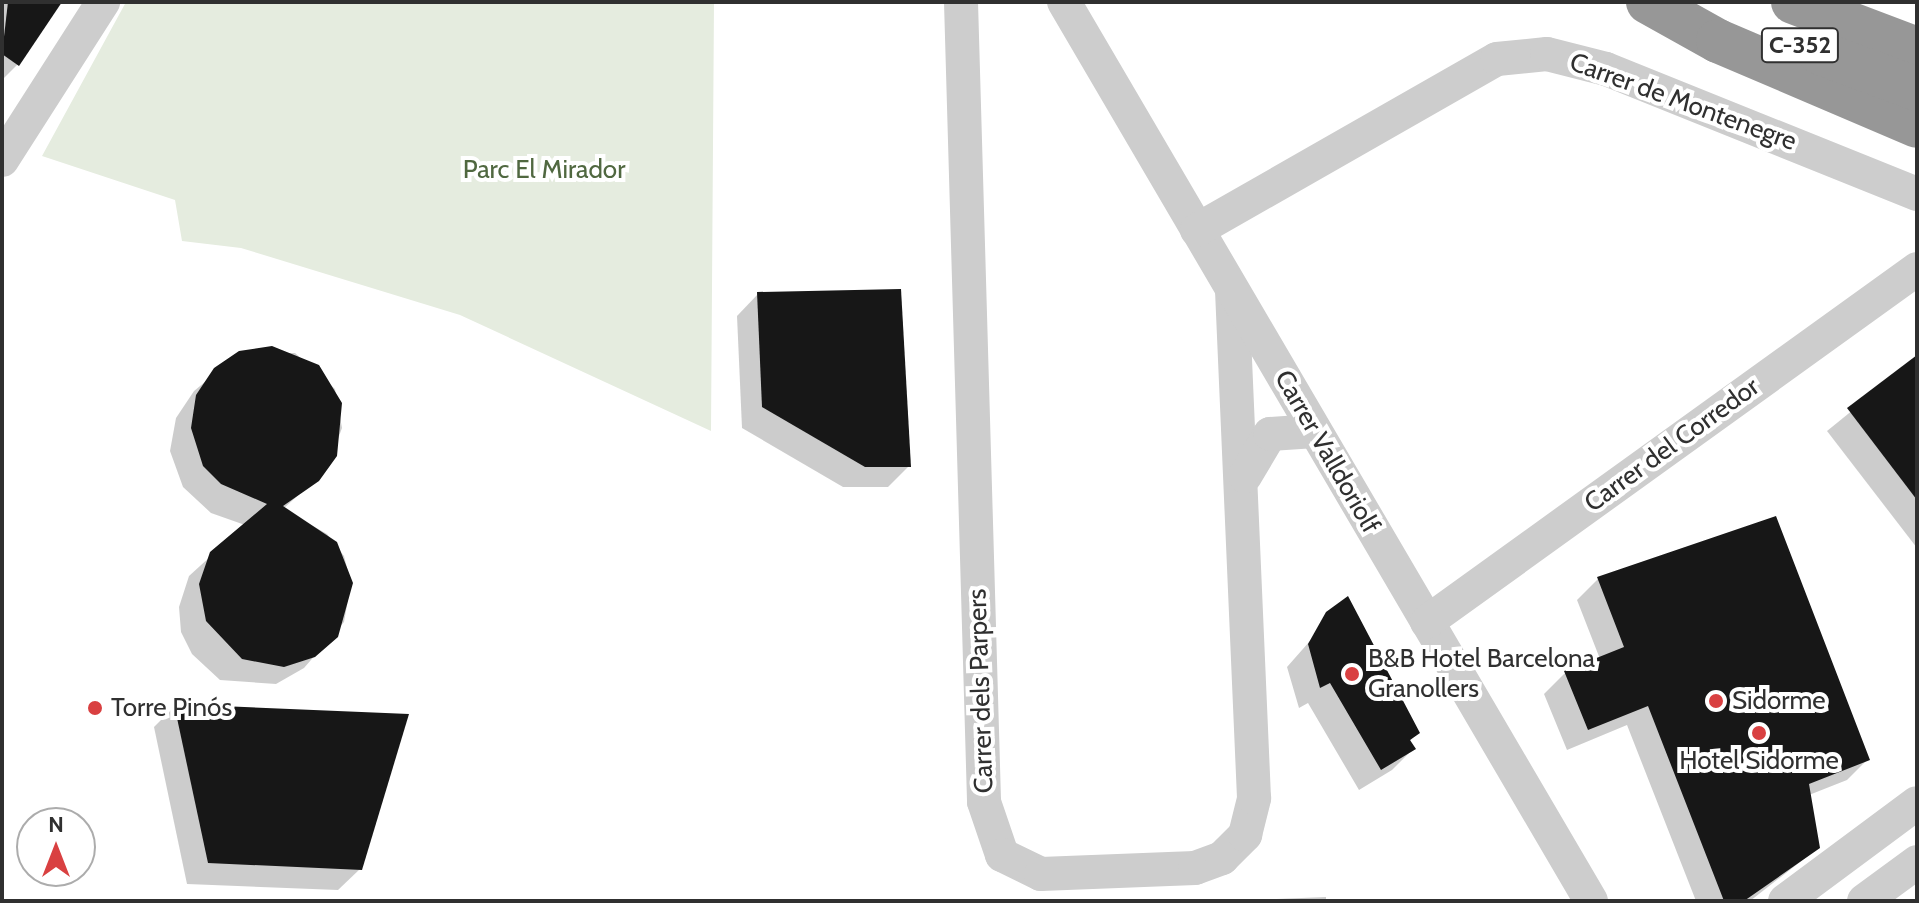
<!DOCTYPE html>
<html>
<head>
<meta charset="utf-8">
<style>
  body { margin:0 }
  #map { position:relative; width:1919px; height:903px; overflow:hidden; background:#fff; font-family:Cabin,sans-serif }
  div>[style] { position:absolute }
  .green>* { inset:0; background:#e5ecdf }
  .shadow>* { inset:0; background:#0003 }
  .building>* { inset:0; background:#171717 }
  .minor>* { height:34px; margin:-17px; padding:0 17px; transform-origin:17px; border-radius:17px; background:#cdcdcd }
  .highway>* { height:44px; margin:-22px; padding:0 22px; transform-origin:22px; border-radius:22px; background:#979797 }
  .dots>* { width:22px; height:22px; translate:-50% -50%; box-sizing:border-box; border:4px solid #fff; border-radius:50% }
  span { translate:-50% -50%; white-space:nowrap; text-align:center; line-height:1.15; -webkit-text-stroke:8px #fff; paint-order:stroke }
  .shield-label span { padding:2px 6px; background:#fff; border:2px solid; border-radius:6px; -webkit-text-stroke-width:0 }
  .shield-label { font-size:24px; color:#303030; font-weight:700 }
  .street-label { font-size:26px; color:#303030 }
  .park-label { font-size:26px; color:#506840 }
  .poi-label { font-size:26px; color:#303030 }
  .left { translate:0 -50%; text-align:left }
  .frame { position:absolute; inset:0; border:4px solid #303030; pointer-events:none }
  .north { position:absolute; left:16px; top:807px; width:80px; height:80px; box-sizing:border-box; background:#fff; border:2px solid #acacac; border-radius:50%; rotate:0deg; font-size:22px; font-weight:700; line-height:32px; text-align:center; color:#303030 }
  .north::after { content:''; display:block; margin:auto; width:28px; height:36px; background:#d94041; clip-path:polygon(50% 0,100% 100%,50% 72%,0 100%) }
</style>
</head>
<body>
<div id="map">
  <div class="green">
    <i style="clip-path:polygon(126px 2px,714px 2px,711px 431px,460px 315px,241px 248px,182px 241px,175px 200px,42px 156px)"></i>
  </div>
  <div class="shadow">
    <i style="clip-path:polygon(59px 2px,18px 64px,2px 80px,4px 2px)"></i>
    <i style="clip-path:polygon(758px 294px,909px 466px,888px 487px,843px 487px,742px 428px,737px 316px)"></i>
    <i style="clip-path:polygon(240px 353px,295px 353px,335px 389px,342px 428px,327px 469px,283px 509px,327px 534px,344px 556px,351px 583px,344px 622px,304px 668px,276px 684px,220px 680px,192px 654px,181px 632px,179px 607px,189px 576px,245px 525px,211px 513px,183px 487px,170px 451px,176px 418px,194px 391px)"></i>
    <i style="clip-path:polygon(1917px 358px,1917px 548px,1827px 431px)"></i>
    <i style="clip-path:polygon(1598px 579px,1868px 759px,1847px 780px,1809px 795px,1818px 848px,1750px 901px,1696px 901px,1627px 725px,1567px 750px,1544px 694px,1565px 673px,1600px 659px,1577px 600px)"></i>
    <i style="clip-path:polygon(1347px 599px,1417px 733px,1409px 742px,1413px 749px,1392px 770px,1359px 790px,1308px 703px,1299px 708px,1287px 667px)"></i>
    <i style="clip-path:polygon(175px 706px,360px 869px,338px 890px,187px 884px,154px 727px)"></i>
    <i style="clip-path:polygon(1326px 897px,1326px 901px,1230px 901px)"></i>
  </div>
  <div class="building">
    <i style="clip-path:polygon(8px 2px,62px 2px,19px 66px,2px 54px)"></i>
    <i style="clip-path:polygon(901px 289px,911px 467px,865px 467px,762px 407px,757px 292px)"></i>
    <i style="clip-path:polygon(272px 346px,319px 365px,342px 403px,337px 456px,319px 481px,283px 506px,337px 542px,353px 583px,338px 637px,315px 657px,284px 667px,242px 659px,206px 621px,199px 584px,210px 552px,267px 504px,221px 484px,203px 466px,191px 428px,196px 395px,214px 368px,239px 351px)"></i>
    <i style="clip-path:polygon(1917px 355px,1917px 500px,1847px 408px)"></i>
    <i style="clip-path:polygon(1776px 516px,1870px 760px,1809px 784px,1820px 848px,1744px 901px,1724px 901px,1648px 706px,1588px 730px,1564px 671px,1624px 647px,1597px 577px)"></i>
    <i style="clip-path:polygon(1348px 596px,1420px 733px,1410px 740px,1416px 749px,1381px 770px,1330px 683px,1320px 688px,1308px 644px,1326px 612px)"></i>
    <i style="clip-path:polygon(174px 704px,409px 714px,362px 870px,208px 863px)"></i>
  </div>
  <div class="minor">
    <i style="left:961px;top:2px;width:800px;rotate:88.35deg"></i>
    <i style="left:984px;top:802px;width:56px;rotate:71.2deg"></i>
    <i style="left:1002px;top:855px;width:43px;rotate:26deg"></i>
    <i style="left:1041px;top:874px;width:154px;rotate:-2.2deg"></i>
    <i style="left:1195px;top:868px;width:29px;rotate:-20deg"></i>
    <i style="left:1222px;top:858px;width:33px;rotate:-45deg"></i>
    <i style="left:1245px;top:835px;width:38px;rotate:-76deg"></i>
    <i style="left:1254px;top:798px;width:508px;rotate:-92.48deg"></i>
    <i style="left:1064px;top:2px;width:1042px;rotate:59.62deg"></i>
    <i style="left:2px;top:160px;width:188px;rotate:-57.4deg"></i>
    <i style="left:1197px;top:230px;width:345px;rotate:-29.7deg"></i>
    <i style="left:1497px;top:59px;width:50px;rotate:-5.7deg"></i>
    <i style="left:1547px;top:54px;width:61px;rotate:14.3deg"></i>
    <i style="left:1606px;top:69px;width:335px;rotate:21.9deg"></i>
    <i style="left:1245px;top:476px;width:49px;rotate:-59.2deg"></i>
    <i style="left:1270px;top:434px;width:45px;rotate:-3.8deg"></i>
    <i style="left:1427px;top:622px;width:604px;rotate:-35.77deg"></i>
    <i style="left:1785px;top:901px;width:164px;rotate:-36.6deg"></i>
    <i style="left:1864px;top:901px;width:66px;rotate:-36.3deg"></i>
  </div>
  <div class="highway">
    <i style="left:1648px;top:2px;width:80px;rotate:29.1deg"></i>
    <i style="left:1718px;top:41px;width:216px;rotate:23.1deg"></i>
    <i style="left:1793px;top:2px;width:133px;rotate:20.8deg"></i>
    <i style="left:1820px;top:53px;width:103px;rotate:20.4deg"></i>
  </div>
  <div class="dots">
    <i style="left:1352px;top:674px;background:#d94041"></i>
    <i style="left:1716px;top:701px;background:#d94041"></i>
    <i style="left:95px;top:708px;background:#d94041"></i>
    <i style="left:1759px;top:733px;background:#d94041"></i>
  </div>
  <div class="shield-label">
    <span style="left:1800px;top:45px">C-352</span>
  </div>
  <div class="street-label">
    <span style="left:1683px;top:102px;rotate:20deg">Carrer de Montenegre</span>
    <span style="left:1672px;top:445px;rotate:-36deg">Carrer del Corredor</span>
    <span style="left:1327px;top:452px;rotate:60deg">Carrer Valldoriolf</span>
    <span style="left:981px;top:691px;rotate:-92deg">Carrer dels Parpers</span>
  </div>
  <div class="park-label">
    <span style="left:544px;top:170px">Parc El Mirador</span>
  </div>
  <div class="poi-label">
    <span class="left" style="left:1368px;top:674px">B&amp;B Hotel Barcelona<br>Granollers</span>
    <span class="left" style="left:1732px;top:701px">Sidorme</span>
    <span class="left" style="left:111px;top:708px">Torre Pinós</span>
    <span style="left:1759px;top:761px">Hotel Sidorme</span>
  </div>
  <div class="frame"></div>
  <div class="north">N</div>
</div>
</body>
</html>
